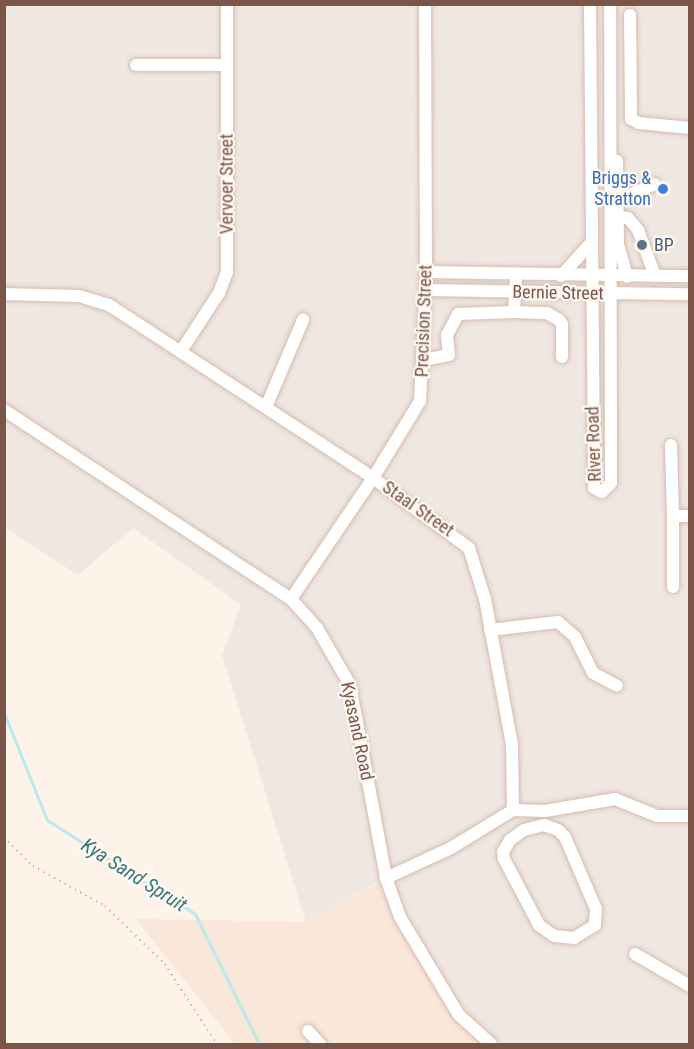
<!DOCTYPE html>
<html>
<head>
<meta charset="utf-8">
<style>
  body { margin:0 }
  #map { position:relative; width:694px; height:1049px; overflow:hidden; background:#fef3e9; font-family:"Roboto Condensed",sans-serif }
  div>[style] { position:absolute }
  .residential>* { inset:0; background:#f9e7d9 }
  .industrial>* { inset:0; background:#efe7e2 }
  .stream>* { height:3px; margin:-1.5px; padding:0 1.5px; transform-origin:1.5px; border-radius:1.5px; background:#baeaeb }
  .path>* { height:1.5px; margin-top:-0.75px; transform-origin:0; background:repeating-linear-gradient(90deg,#ddb0a0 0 1.5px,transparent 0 6px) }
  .roads { filter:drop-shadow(0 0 2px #d5bcaf) drop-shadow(0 0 2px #d5bcaf) }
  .minor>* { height:12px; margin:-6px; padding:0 6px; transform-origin:6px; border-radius:6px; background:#fff }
  .dots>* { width:16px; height:16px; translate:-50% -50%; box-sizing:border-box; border:3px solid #fff8f1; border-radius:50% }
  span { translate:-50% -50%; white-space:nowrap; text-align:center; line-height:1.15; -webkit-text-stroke:4.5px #fff8f1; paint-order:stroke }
  .shop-label { font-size:18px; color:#366cbe }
  .right { translate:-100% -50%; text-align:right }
  .street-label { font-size:18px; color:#7c5549 }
  .service-label { font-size:18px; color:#4e5e75 }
  .left { translate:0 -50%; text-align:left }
  .water-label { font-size:20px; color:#38787b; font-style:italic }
  .frame { position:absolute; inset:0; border:6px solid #7c5549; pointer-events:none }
</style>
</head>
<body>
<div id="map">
  <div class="residential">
    <i style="clip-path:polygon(386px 878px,500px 1044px,235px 1044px,136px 919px,306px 922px)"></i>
  </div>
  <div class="industrial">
    <i style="clip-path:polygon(4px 5px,689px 5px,689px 1044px,498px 1044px,448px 989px,382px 879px,306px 922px,222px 655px,241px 605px,133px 528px,78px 575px,5px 528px)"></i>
  </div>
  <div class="stream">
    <i style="left:4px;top:713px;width:115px;rotate:68.1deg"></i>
    <i style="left:47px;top:820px;width:175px;rotate:32.4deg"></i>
    <i style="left:195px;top:914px;width:145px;rotate:63.8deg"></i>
  </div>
  <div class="path">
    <i style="left:4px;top:837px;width:41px;rotate:45deg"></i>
    <i style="left:33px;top:866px;width:82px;rotate:29.1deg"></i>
    <i style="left:105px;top:906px;width:83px;rotate:44deg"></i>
    <i style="left:165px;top:964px;width:95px;rotate:57deg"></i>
  </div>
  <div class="roads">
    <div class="minor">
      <i style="left:590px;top:4px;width:484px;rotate:89.5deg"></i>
      <i style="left:594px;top:488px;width:9px;rotate:27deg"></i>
      <i style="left:602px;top:492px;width:13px;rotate:-45deg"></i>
      <i style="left:611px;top:483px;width:479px;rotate:-90.1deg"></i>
      <i style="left:630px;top:15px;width:104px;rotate:89.4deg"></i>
      <i style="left:631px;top:119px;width:9px;rotate:27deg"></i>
      <i style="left:639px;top:123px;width:51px;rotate:5.6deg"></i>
      <i style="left:136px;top:65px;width:91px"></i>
      <i style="left:617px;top:161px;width:84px;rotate:89.3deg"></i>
      <i style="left:618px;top:245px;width:33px;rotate:74deg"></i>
      <i style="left:618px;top:200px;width:40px;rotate:-23.4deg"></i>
      <i style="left:618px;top:217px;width:10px;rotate:6deg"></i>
      <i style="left:628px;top:218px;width:16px;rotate:50deg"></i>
      <i style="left:638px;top:230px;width:49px;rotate:69.7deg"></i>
      <i style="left:426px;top:272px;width:264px;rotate:0.9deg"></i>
      <i style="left:516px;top:275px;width:37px;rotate:93deg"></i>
      <i style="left:514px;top:312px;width:33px;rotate:2deg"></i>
      <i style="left:547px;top:313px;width:14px;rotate:30deg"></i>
      <i style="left:559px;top:320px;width:5px;rotate:53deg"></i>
      <i style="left:562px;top:324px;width:33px;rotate:90deg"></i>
      <i style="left:561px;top:276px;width:43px;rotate:-47.8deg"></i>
      <i style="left:426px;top:290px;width:264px;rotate:0.9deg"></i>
      <i style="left:4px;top:294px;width:75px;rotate:1.5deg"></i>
      <i style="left:79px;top:296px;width:31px;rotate:17deg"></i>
      <i style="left:109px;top:305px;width:316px;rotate:33.2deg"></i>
      <i style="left:373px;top:478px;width:119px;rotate:36.1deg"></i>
      <i style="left:469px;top:548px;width:53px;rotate:72.6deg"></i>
      <i style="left:485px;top:599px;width:148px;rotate:79.5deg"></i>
      <i style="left:512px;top:745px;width:65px;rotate:89.1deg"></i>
      <i style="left:513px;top:810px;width:73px;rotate:148.5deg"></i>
      <i style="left:451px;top:848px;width:72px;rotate:155.2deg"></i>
      <i style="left:181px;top:351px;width:69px;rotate:-56.8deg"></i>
      <i style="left:219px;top:293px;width:22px;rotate:-69deg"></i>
      <i style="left:227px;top:272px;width:268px;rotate:-90deg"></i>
      <i style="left:423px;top:360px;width:26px;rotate:-11deg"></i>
      <i style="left:449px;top:355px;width:20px;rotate:-96deg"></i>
      <i style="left:447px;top:335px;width:24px;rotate:-62deg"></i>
      <i style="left:458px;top:314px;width:56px;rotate:-2deg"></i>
      <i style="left:266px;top:407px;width:95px;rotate:-67deg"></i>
      <i style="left:4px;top:410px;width:344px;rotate:33.4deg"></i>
      <i style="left:291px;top:599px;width:39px;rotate:48deg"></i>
      <i style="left:317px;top:628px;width:66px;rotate:59.9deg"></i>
      <i style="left:350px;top:685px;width:196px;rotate:79.4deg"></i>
      <i style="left:386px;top:878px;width:41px;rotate:70.3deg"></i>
      <i style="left:400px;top:917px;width:114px;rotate:59deg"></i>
      <i style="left:459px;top:1015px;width:43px;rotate:42.2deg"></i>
      <i style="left:671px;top:445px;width:71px;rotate:88.4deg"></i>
      <i style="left:673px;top:587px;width:71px;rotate:-90deg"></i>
      <i style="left:673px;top:516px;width:17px"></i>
      <i style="left:291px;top:599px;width:146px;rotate:-55.9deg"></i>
      <i style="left:373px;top:478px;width:90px;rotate:-58.6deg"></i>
      <i style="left:420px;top:401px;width:118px;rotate:-87.1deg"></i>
      <i style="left:426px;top:283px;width:279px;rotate:-90.2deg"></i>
      <i style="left:490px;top:630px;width:68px;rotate:-6.7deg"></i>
      <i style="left:558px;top:622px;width:23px;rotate:41deg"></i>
      <i style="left:575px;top:637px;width:40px;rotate:63.4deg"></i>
      <i style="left:593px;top:673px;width:27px;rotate:28deg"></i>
      <i style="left:513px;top:810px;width:32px;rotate:2deg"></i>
      <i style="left:545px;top:811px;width:71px;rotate:-9.7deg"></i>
      <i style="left:615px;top:799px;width:45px;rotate:22deg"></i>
      <i style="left:657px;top:816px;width:33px"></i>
      <i style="left:544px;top:825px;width:15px;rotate:20deg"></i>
      <i style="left:558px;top:830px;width:10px;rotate:45deg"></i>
      <i style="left:565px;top:837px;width:78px;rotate:66.7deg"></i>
      <i style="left:596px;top:909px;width:16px;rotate:94deg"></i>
      <i style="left:595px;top:925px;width:25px;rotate:148deg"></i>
      <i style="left:574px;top:938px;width:20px;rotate:-174deg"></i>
      <i style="left:554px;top:936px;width:19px;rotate:-144deg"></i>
      <i style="left:539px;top:925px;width:75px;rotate:-117.9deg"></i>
      <i style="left:504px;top:859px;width:7px;rotate:-98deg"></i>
      <i style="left:503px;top:852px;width:14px;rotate:-60deg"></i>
      <i style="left:510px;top:840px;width:17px;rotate:-36deg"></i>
      <i style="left:524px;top:830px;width:21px;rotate:-14deg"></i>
      <i style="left:635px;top:954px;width:64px;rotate:30.2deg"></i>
      <i style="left:308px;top:1031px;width:18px;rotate:47deg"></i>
    </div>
  </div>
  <div class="dots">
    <i style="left:663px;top:189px;background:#3f7fe0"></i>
    <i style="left:642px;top:245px;background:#5c6f8a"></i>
  </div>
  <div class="shop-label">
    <span class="right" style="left:651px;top:189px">Briggs &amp;<br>Stratton</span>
  </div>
  <div class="street-label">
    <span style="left:227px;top:184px;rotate:-90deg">Vervoer Street</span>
    <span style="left:558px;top:293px;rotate:1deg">Bernie Street</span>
    <span style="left:424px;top:321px;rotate:-88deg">Precision Street</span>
    <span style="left:594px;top:444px;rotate:-92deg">River Road</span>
    <span style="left:418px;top:509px;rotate:35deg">Staal Street</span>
    <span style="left:357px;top:731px;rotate:78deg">Kyasand Road</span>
  </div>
  <div class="service-label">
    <span class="left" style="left:654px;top:245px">BP</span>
  </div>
  <div class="water-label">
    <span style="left:134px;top:875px;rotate:32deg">Kya Sand Spruit</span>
  </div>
  <div class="frame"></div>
</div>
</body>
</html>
